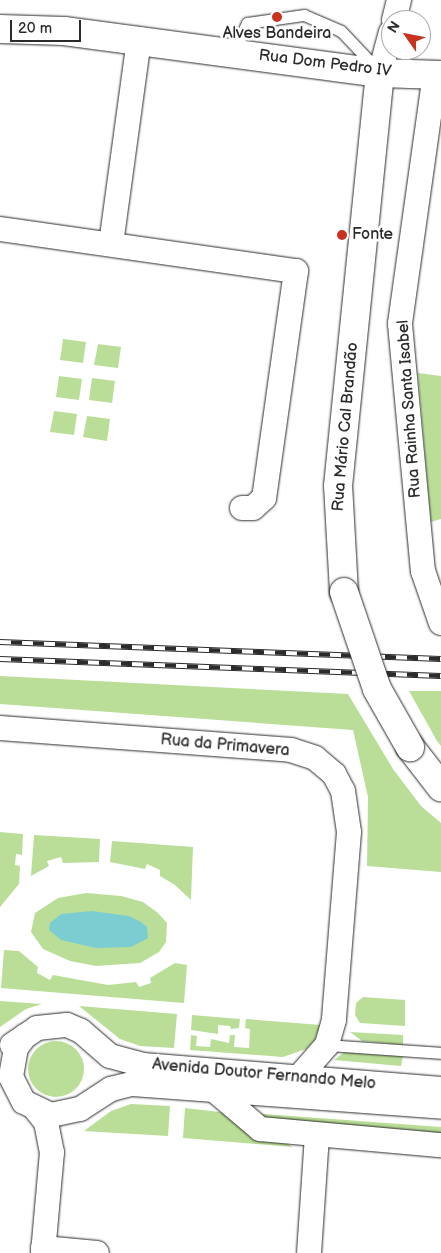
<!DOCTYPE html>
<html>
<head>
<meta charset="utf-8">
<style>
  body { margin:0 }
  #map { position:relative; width:441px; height:1253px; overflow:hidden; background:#fff; font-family:"Balsamiq Sans",sans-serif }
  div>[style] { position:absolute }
  .green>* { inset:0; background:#bade98 }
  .round { border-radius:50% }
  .water>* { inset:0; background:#7ccdd2 }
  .roads { filter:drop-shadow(0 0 1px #2b2b2b) drop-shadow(0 0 1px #2b2b2b) }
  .service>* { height:11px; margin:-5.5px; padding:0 5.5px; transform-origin:5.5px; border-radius:5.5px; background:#fff }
  .minor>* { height:24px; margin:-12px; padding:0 12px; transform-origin:12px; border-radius:12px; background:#fff }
  .tertiary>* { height:28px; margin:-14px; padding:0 14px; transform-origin:14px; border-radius:14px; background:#fff }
  .rail>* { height:5.5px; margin-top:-2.75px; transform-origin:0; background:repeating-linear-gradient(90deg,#fff 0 11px,#2b2b2b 0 22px); box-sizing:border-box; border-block:1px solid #2b2b2b }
  .bridges { filter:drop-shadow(0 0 1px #2b2b2b) drop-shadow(0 0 1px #2b2b2b) }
  .tertiary-bridge>* { height:28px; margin:-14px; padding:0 14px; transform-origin:14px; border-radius:14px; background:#fff }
  .dots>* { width:14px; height:14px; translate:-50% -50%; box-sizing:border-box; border:2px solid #fff; border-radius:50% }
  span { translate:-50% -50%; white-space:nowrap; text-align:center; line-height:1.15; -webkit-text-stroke:5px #fff; paint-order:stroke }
  .poi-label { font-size:16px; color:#2b2b2b }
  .left { translate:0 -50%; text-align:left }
  .street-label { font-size:16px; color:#2b2b2b }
  .north { position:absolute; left:381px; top:10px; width:50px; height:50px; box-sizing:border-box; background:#fff; border:1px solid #aaa; border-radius:50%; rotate:303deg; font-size:14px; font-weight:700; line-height:20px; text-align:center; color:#2b2b2b }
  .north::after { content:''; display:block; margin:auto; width:18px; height:22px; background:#c8321e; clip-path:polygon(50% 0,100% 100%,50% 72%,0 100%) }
  .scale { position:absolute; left:10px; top:20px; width:71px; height:22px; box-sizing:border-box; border:2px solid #2b2b2b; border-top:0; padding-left:6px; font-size:15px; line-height:18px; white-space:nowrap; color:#2b2b2b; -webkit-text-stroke:4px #fff; paint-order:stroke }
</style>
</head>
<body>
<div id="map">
  <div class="green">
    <i style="clip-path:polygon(63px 339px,86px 342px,83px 363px,60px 360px)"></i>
    <i style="clip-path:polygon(98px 344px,121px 347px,118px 368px,94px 365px)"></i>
    <i style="clip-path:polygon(418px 373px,441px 376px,441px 519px,431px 522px)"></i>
    <i style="clip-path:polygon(59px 376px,82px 379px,79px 400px,56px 397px)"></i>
    <i style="clip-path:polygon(92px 378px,115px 381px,112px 403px,89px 400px)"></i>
    <i style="clip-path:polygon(54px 411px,77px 414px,74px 435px,50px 432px)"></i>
    <i style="clip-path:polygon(87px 416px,110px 419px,107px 441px,83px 437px)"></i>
    <i style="clip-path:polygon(0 676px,348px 694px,393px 769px,421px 806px,441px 823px,441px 872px,367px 866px,368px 797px,353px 730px,0 704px)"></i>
    <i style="clip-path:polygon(409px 691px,441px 691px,441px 746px,437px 741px)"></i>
    <i style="clip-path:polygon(0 832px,23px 834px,22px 855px,16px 854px,15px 865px,20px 866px,19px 884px,0 907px)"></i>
    <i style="clip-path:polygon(34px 835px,100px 839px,99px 862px,63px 863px,61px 857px,47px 861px,49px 866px,31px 876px)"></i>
    <i style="clip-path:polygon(112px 841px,193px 847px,191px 900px,175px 885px,160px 876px,160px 870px,147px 864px,145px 869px,110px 862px)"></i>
    <i style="clip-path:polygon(86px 893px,121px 896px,143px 902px,158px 913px,167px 923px,166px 942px,159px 952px,140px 963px,96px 966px,70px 961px,43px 949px,31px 932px,35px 913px,58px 898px)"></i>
    <i style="clip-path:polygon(4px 950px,19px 951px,38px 967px,37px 973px,50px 980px,53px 975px,108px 985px,136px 982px,139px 987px,151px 983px,150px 978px,175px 963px,187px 965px,184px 1003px,1px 988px)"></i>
    <i style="clip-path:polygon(363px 997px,405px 1000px,405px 1026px,360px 1023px,355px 1015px,356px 1003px)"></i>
    <i style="clip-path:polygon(0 1001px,42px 1004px,26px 1009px,0 1027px)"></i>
    <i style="clip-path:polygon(79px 1006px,177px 1014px,174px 1048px,140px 1046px,120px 1039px)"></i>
    <i style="clip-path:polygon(192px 1015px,240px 1019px,239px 1028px,231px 1029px,230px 1026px,218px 1025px,218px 1034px,191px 1030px)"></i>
    <i style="clip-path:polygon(246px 1019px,321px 1025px,314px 1041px,306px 1049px,283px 1057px,190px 1050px,191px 1035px,197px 1036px,196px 1046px,210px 1047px,211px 1039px,229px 1043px,230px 1035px,235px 1035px,234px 1047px,249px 1048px,250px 1029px,245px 1028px)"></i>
    <i style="clip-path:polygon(350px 1032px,403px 1035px,403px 1045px,362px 1041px)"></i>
    <i class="round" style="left:28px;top:1041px;width:56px;height:56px"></i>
    <i style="clip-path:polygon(346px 1051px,403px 1056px,401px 1066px,334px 1060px)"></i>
    <i style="clip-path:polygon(131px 1104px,170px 1106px,168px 1136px,84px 1131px,111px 1111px)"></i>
    <i style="clip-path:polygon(185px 1108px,228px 1113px,293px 1147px,183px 1138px)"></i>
    <i style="clip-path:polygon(251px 1113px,441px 1127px,441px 1137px,262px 1122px)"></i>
  </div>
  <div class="water">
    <i style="clip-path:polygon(92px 911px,129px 916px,141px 922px,147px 927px,148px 938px,131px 947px,96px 948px,61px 940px,49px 930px,50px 923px,61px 914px)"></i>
  </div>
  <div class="roads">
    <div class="service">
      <i style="left:234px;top:52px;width:32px;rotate:-66deg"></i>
      <i style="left:247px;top:23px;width:58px;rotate:-8deg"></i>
      <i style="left:304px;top:15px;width:40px;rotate:23.4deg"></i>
      <i style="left:341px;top:31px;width:51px;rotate:46.6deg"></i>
      <i style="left:327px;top:1045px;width:114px;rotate:4deg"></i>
    </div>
    <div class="minor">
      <i style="left:394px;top:20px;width:21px;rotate:-76deg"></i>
      <i style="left:380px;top:73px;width:42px;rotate:-75deg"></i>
      <i style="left:435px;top:74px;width:252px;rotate:98deg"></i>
      <i style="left:400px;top:324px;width:248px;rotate:84.7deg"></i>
      <i style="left:423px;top:571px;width:55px;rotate:70.9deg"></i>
      <i style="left:0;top:229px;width:299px;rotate:8.1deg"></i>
      <i style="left:296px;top:271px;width:229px;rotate:98deg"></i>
      <i style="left:264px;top:498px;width:15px;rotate:138deg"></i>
      <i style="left:253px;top:508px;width:11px;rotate:180deg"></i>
      <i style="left:111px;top:244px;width:207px;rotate:-82.2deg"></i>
      <i style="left:0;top:728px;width:292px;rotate:4.3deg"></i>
      <i style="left:291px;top:750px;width:25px;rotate:18deg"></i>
      <i style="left:315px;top:758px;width:25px;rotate:40deg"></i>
      <i style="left:334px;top:774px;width:19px;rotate:62deg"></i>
      <i style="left:343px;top:791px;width:41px;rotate:81.7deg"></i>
      <i style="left:349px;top:832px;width:189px;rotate:94.6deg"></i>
      <i style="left:334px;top:1020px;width:26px;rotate:106deg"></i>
      <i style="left:327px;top:1045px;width:44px;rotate:131.3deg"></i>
      <i style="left:25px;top:1036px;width:15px;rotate:127deg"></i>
      <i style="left:16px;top:1048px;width:29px;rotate:100deg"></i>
      <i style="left:11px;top:1077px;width:28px;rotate:63deg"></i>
      <i style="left:24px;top:1102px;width:30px;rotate:26deg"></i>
      <i style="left:51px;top:1115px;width:30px;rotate:-12deg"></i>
      <i style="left:80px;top:1109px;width:37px;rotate:-33deg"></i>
      <i style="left:111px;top:1089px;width:21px;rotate:-14deg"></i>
      <i style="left:131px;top:1084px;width:311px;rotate:4.2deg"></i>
      <i style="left:12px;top:1045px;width:30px;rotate:-34deg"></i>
      <i style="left:37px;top:1028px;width:30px;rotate:-6deg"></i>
      <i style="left:67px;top:1025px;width:15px;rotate:23deg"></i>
      <i style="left:81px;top:1031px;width:38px;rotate:41deg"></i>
      <i style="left:110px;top:1056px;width:34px;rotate:15deg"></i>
      <i style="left:143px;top:1065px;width:299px;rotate:4.6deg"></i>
      <i style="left:213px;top:1089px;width:62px;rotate:40.4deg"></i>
      <i style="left:260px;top:1129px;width:182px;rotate:5.1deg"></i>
      <i style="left:37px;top:1111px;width:14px;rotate:51deg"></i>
      <i style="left:46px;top:1122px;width:31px;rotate:79deg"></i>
      <i style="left:52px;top:1152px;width:101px;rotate:95.1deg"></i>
      <i style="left:43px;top:1248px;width:54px;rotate:5.3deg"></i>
      <i style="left:309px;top:1253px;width:118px;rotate:-86.1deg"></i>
    </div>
    <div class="tertiary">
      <i style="left:0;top:29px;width:64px;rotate:1.8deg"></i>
      <i style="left:64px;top:31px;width:319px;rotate:7.6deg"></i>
      <i style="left:380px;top:73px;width:61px;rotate:1.9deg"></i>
      <i style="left:344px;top:592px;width:106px;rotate:-93.2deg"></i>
      <i style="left:338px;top:486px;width:415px;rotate:-84.2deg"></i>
      <i style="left:410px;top:747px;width:51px;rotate:52.2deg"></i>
    </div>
  </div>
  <div class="rail">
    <i style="left:0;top:642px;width:441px;rotate:2.2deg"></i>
    <i style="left:0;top:659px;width:441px;rotate:2.2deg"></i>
  </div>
  <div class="bridges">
    <div class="tertiary-bridge">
      <i style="left:344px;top:592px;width:102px;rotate:71.2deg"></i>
      <i style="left:377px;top:689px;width:67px;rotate:60.4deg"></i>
    </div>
  </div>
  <div class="dots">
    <i style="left:277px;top:17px;background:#c8321e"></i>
    <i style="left:342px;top:235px;background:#c8321e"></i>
  </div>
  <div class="poi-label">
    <span style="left:277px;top:34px">Alves Bandeira</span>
    <span class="left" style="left:352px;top:235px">Fonte</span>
  </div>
  <div class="street-label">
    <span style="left:325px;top:64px;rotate:7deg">Rua Dom Pedro IV</span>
    <span style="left:410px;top:409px;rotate:-94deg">Rua Rainha Santa Isabel</span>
    <span style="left:346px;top:427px;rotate:-85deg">Rua Mário Cal Brandão</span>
    <span style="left:225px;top:746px;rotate:5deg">Rua da Primavera</span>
    <span style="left:264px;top:1075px;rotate:5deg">Avenida Doutor Fernando Melo</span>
  </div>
  <div class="north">N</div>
  <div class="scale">20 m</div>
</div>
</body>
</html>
